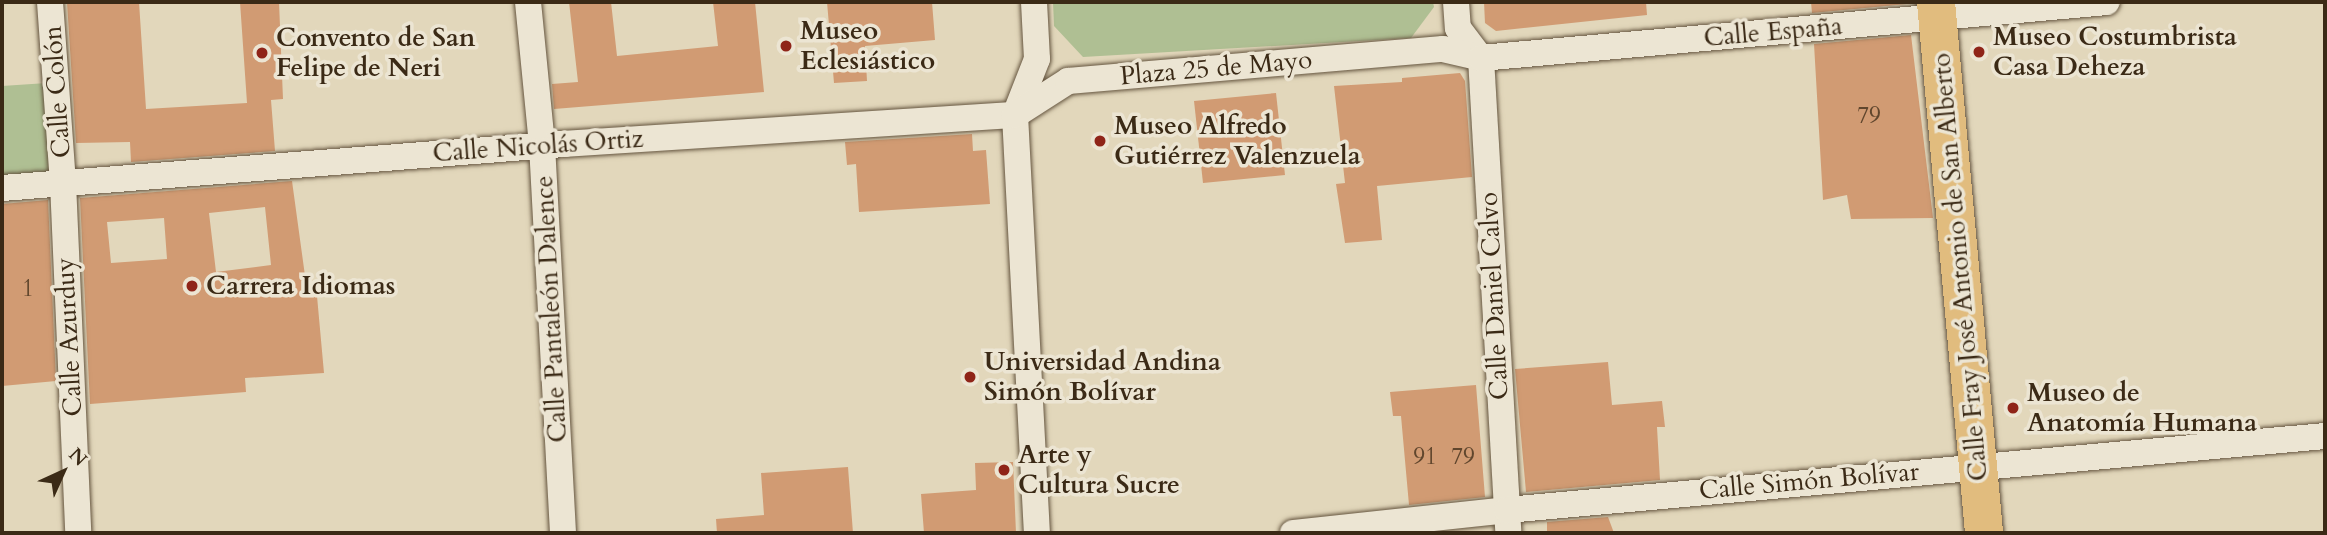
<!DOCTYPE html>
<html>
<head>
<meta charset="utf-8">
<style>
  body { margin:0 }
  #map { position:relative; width:2327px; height:535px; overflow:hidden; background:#e2d7bb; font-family:Cardo,serif }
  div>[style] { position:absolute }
  .green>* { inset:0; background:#afbf93 }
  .building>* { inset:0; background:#d19b73 }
  .roads { filter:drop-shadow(0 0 2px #65553f) drop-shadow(0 0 2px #65553f) }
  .minor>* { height:26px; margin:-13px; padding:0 13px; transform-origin:13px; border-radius:13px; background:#ece5d3 }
  .primary>* { height:38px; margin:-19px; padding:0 19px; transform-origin:19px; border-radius:19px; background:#e1bc7e }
  .dots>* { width:19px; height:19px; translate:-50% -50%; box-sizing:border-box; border:4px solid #ece5d3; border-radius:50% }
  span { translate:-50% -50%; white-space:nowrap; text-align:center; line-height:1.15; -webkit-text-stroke:7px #ece5d3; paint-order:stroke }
  .number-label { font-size:23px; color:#60462d }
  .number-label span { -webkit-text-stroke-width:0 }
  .poi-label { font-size:26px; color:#3b2a16; font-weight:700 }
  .left { translate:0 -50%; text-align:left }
  .street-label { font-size:26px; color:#3b2a16 }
  .frame { position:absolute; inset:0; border:4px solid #3b2a16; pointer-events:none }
  .north { position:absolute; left:28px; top:437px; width:70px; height:70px; -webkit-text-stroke:5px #ece5d3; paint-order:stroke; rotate:45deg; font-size:19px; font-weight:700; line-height:28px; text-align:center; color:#3b2a16 }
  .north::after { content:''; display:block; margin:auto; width:24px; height:32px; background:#3b2a16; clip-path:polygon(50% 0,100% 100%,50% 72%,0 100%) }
</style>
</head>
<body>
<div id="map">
  <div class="green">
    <i style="clip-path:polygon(1053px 2px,1433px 2px,1434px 7px,1411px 38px,1083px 57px,1054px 26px)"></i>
    <i style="clip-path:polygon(47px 83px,50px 175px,2px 182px,2px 86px)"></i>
  </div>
  <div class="building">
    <i style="clip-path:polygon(67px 2px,139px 2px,146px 109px,247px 103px,240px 2px,279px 2px,283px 99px,271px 100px,275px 151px,131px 162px,130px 142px,76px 143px)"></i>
    <i style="clip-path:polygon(569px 2px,611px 2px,617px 56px,718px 46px,713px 2px,755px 2px,764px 92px,554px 109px,552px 84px,578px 82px)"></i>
    <i style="clip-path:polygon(827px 2px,932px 2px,935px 40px,865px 46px,867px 81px,834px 83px)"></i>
    <i style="clip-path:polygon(1484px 2px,1646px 2px,1647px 15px,1496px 31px,1485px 23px)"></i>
    <i style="clip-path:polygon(1811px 2px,1907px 2px,1907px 4px,1812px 13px)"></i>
    <i style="clip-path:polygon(1911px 35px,1933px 218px,1851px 219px,1847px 195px,1823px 200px,1814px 44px)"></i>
    <i style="clip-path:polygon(1460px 73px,1465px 81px,1472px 177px,1377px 186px,1382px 240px,1345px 243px,1336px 184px,1345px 183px,1334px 86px,1402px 82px,1402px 78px)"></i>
    <i style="clip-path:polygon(1276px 93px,1285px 175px,1203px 183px,1194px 101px)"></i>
    <i style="clip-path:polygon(972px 134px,973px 151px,986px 150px,990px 204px,859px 212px,856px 164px,847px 165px,845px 142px)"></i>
    <i style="clip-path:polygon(evenodd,292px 181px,306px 283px,316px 285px,324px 373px,245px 378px,246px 392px,90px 404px,80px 198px,292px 181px,265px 207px,271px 265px,216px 272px,209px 213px,265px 207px,292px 181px,164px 218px,167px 259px,111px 263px,107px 222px,164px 218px)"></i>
    <i style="clip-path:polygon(48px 200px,56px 381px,2px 386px,2px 204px)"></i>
    <i style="clip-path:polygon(1608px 362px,1612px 405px,1662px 401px,1665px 427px,1657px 427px,1660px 480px,1526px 492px,1515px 369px)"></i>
    <i style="clip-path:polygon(1476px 385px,1485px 497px,1409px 505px,1401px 416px,1393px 416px,1390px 392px)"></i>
    <i style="clip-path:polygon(1013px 462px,1016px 533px,924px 533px,921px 494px,976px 490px,975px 463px)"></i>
    <i style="clip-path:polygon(848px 467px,853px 533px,717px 533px,716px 519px,764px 515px,761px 473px)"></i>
    <i style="clip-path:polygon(1608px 517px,1614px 533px,1547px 533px,1547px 522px)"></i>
  </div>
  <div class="roads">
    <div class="minor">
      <i style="left:50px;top:2px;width:181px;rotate:85.9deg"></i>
      <i style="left:63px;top:183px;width:350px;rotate:87.5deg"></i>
      <i style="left:528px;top:2px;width:144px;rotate:84.4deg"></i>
      <i style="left:542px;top:145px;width:389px;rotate:86.9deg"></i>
      <i style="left:1034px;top:2px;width:57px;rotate:87deg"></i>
      <i style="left:1037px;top:59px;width:60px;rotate:111.4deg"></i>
      <i style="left:1015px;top:115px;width:419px;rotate:87deg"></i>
      <i style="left:1456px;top:2px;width:26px;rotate:86deg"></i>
      <i style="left:1458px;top:28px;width:38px;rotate:53deg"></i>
      <i style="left:1481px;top:58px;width:476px;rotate:86.7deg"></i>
      <i style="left:2px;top:188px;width:564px;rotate:-4.48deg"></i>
      <i style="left:564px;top:144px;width:452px;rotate:-3.7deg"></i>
      <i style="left:1015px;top:115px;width:63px;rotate:-32.7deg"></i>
      <i style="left:1068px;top:81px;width:376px;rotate:-4.9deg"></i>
      <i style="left:1443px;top:49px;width:39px;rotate:13deg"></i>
      <i style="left:1481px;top:58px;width:628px;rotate:-5.11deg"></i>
      <i style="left:1293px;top:533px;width:215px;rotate:-6.1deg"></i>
      <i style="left:1507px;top:510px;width:821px;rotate:-5.17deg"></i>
    </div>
    <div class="primary">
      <i style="left:1936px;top:2px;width:533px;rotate:84.83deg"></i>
    </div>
  </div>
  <div class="dots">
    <i style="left:786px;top:46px;background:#8f2418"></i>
    <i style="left:1979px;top:52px;background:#8f2418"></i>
    <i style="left:262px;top:53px;background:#8f2418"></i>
    <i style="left:1100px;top:141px;background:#8f2418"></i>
    <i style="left:192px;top:286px;background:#8f2418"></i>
    <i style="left:970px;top:377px;background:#8f2418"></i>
    <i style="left:2013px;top:408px;background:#8f2418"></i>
    <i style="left:1004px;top:470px;background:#8f2418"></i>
  </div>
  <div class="number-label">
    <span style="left:1869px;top:116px">79</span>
    <span style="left:28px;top:289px">1</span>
    <span style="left:1425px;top:457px">91</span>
    <span style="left:1463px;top:457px">79</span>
  </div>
  <div class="poi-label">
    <span class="left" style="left:800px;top:46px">Museo<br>Eclesiástico</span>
    <span class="left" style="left:1993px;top:52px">Museo Costumbrista<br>Casa Deheza</span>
    <span class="left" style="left:276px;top:53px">Convento de San<br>Felipe de Neri</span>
    <span class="left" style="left:1114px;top:141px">Museo Alfredo<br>Gutiérrez Valenzuela</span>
    <span class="left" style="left:206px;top:286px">Carrera Idiomas</span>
    <span class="left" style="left:984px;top:377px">Universidad Andina<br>Simón Bolívar</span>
    <span class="left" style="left:2027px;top:408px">Museo de<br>Anatomía Humana</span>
    <span class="left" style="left:1018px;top:470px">Arte y<br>Cultura Sucre</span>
  </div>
  <div class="street-label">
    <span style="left:1773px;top:32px;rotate:-5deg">Calle España</span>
    <span style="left:1216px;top:68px;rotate:-5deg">Plaza 25 de Mayo</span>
    <span style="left:57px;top:92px;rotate:-94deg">Calle Colón</span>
    <span style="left:538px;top:146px;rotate:-4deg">Calle Nicolás Ortiz</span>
    <span style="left:1960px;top:267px;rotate:-95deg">Calle Fray José Antonio de San Alberto</span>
    <span style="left:1494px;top:296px;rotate:-93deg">Calle Daniel Calvo</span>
    <span style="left:551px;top:309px;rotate:-93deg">Calle Pantaleón Dalence</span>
    <span style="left:69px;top:337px;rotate:-93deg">Calle Azurduy</span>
    <span style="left:1809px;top:481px;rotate:-5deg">Calle Simón Bolívar</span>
  </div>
  <div class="frame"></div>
  <div class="north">N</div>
</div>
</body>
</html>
